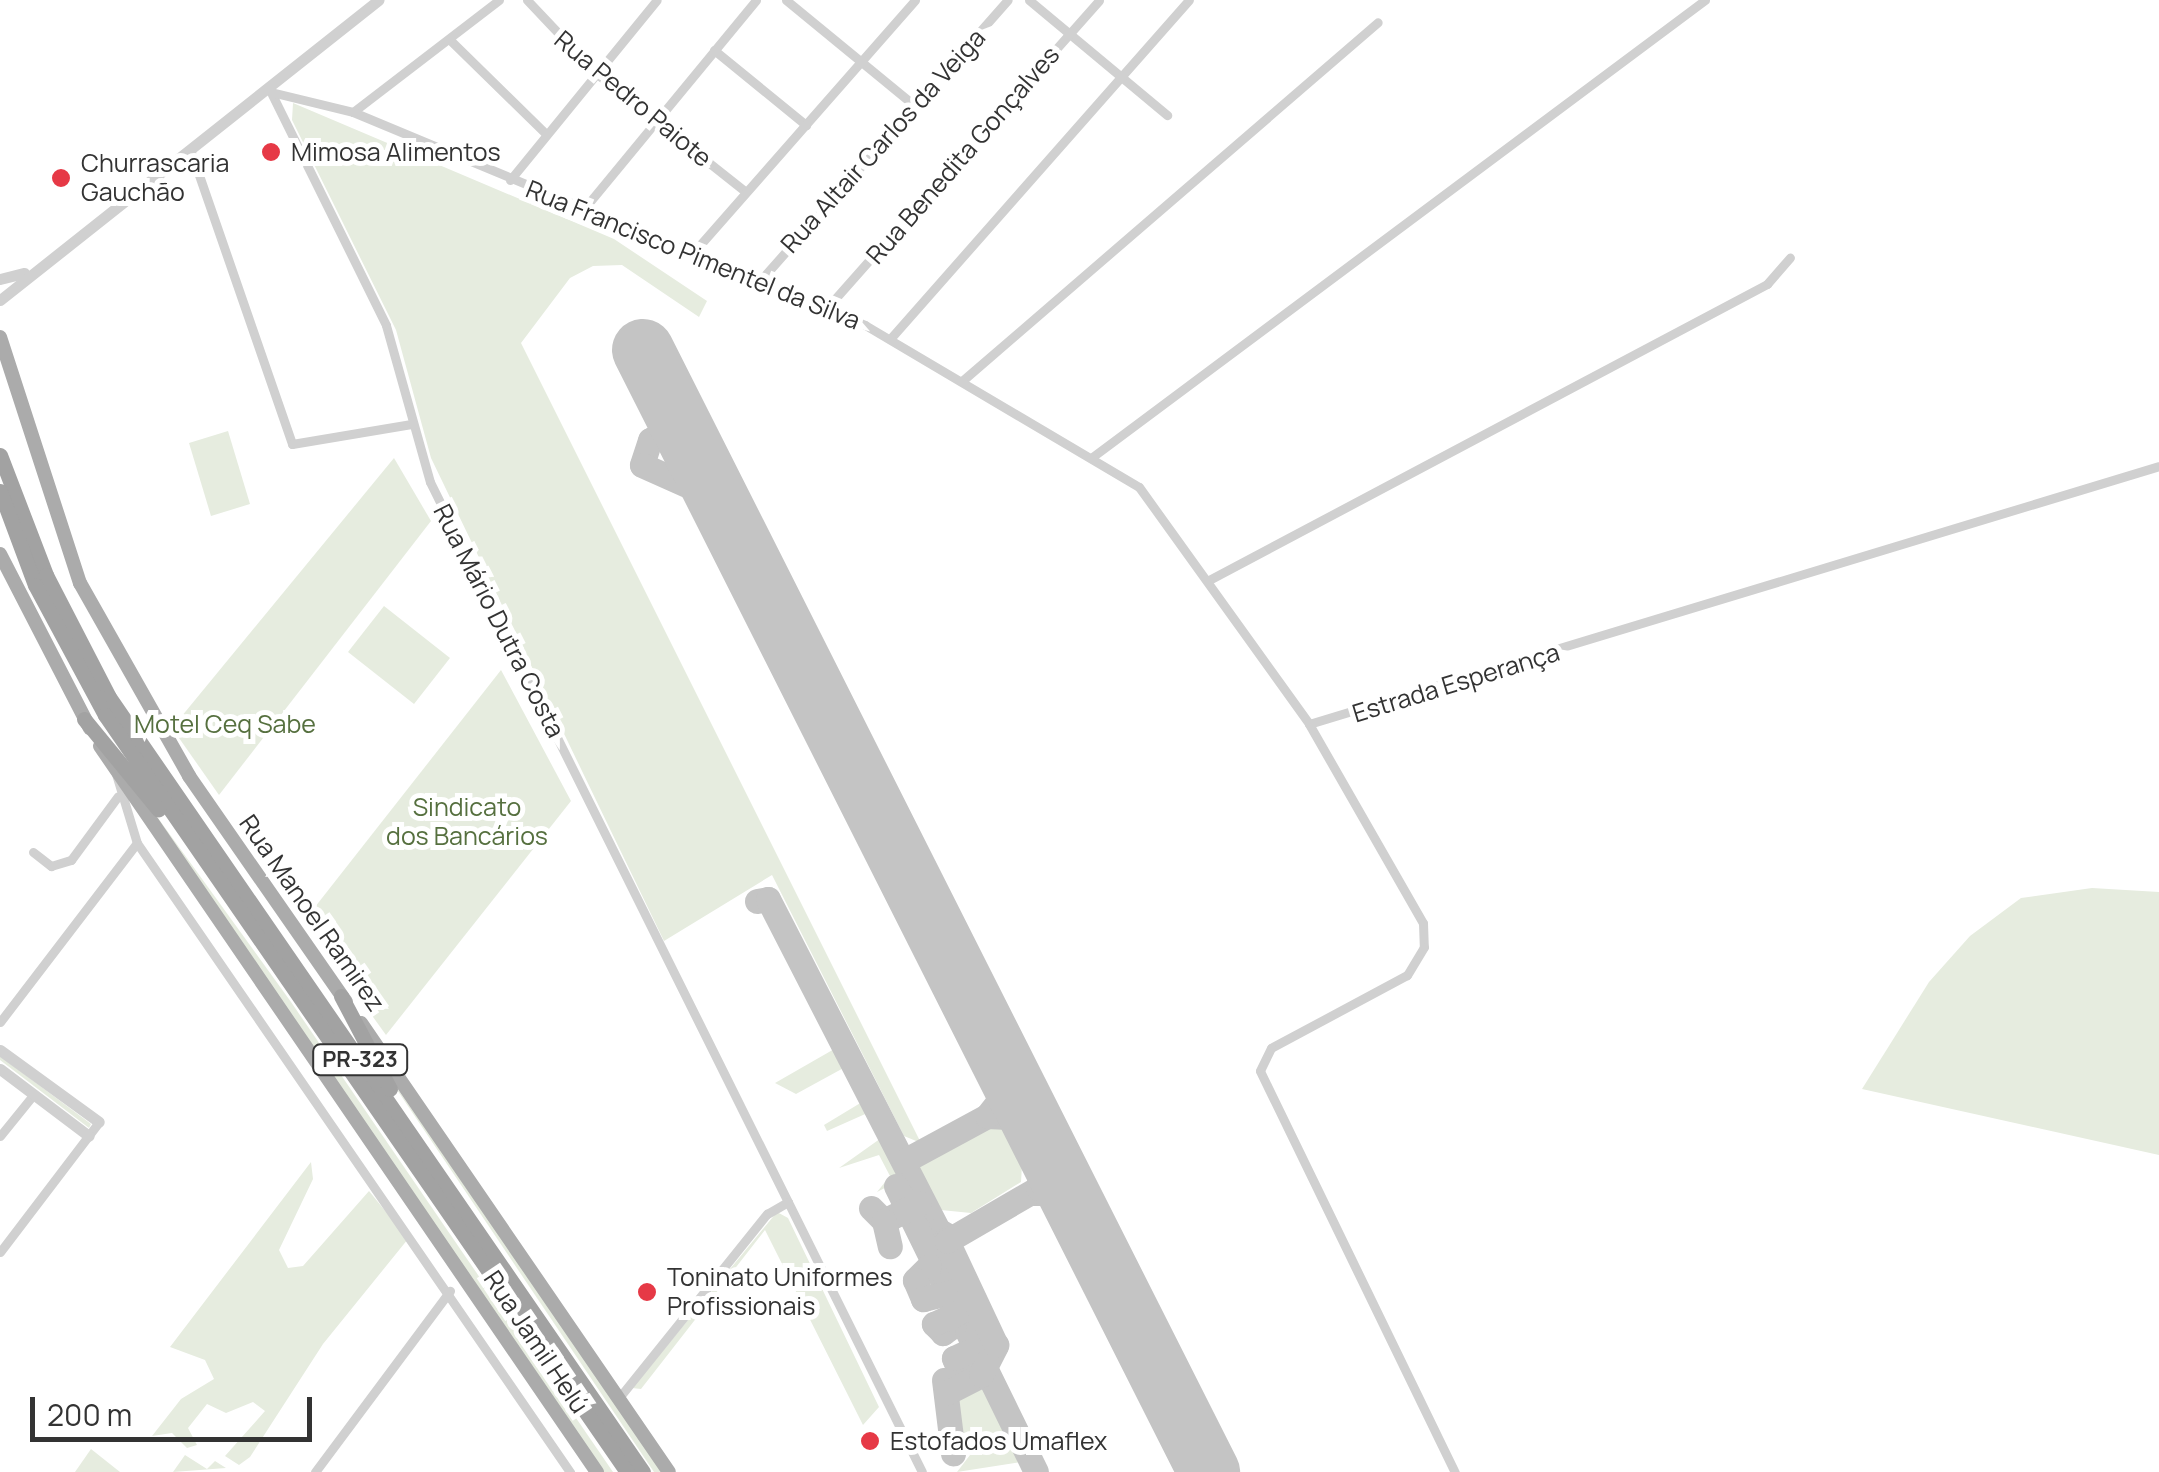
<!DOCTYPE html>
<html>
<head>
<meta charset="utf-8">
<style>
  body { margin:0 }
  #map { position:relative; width:2159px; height:1472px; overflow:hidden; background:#fff; font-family:Manrope,sans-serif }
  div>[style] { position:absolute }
  .green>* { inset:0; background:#e6ecdf }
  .taxiway>* { height:25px; margin:-12.5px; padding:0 12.5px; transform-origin:12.5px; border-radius:12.5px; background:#c4c4c4 }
  .runway>* { height:62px; margin:-31px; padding:0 31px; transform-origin:31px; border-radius:31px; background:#c4c4c4 }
  .minor>* { height:9px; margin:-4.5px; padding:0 4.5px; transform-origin:4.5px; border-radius:4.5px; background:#d0d0d0 }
  .tertiary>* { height:11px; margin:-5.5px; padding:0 5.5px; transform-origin:5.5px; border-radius:5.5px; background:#d0d0d0 }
  .primary>* { height:14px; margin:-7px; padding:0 7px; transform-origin:7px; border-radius:7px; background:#ababab }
  .trunk>* { height:15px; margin:-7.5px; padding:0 7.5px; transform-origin:7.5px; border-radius:7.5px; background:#a2a2a2 }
  .dots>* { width:28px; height:28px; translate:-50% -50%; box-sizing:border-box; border:5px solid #fff; border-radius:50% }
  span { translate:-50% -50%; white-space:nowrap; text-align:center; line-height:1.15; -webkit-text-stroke:10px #fff; paint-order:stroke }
  .shield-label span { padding:2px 8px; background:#fff; border:2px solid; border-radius:8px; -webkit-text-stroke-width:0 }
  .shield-label { font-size:22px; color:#333; font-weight:700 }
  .street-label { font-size:25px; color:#333 }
  .poi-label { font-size:25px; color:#333 }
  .left { translate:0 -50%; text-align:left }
  .park-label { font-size:25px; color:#56703f }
  .scale { position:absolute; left:30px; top:1397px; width:282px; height:45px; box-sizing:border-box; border:5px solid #333; border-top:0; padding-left:12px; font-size:30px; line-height:35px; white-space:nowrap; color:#333; -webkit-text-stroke:8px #fff; paint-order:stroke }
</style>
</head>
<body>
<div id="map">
  <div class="green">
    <i style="clip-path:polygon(293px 103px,614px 239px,707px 301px,699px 317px,622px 265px,593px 266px,570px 278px,521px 343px,921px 1143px,904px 1136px,772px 875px,664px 941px,431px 458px,396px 330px,292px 120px)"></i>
    <i style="clip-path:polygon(228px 431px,250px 504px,211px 516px,189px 443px)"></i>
    <i style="clip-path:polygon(394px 458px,431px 521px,219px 795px,172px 728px)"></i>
    <i style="clip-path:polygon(384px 606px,450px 658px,414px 704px,348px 652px)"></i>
    <i style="clip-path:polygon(501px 670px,571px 801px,386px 1035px,304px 921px)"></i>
    <i style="clip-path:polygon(129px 778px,291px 1002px,613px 1472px,603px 1472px)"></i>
    <i style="clip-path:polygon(2092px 888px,2159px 892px,2159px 1155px,1862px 1089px,1929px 982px,1970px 936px,2021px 898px)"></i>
    <i style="clip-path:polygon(836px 1048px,849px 1065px,796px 1094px,775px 1083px)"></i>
    <i style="clip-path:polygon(0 1056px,91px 1124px,89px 1128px,0 1060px)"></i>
    <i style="clip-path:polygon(377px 1060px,489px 1218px,663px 1472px,654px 1472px)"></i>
    <i style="clip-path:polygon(867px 1099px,872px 1111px,827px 1131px,824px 1125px)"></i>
    <i style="clip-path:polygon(1005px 1116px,1023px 1148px,1021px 1182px,971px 1213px,941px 1210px,914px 1163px)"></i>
    <i style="clip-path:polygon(884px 1136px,906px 1177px,877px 1192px,890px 1176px,879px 1155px,839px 1168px)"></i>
    <i style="clip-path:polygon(311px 1162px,313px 1179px,279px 1250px,288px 1268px,303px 1266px,369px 1191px,408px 1239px,323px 1344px,250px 1457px,239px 1465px,225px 1456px,265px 1411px,253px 1402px,226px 1413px,207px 1404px,188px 1428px,197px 1445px,187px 1448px,172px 1433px,152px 1436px,181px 1399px,214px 1379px,205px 1360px,170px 1347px)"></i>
    <i style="clip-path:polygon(777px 1212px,788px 1218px,879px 1407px,863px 1425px,765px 1230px,641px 1389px,632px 1388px)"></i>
    <i style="clip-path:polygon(981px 1382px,1021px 1462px,957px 1472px,970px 1455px,946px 1404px)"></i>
    <i style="clip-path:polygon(91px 1449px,120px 1472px,75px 1472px)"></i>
    <i style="clip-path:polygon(185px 1455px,207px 1469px,215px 1461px,226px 1468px,173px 1472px)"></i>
  </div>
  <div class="taxiway">
    <i style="left:679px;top:422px;width:34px;rotate:148deg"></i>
    <i style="left:650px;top:440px;width:26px;rotate:108deg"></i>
    <i style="left:642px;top:465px;width:83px;rotate:24.1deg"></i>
    <i style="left:757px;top:901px;width:11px;rotate:-10deg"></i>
    <i style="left:768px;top:899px;width:372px;rotate:62.8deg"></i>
    <i style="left:938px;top:1230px;width:14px;rotate:30deg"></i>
    <i style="left:950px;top:1237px;width:14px;rotate:144deg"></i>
    <i style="left:939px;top:1245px;width:20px;rotate:45deg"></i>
    <i style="left:987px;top:1116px;width:44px;rotate:2.6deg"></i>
    <i style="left:904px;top:1161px;width:94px;rotate:-28.5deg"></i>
    <i style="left:987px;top:1116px;width:42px;rotate:-51.8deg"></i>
    <i style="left:896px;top:1186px;width:318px;rotate:63.9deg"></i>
    <i style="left:1033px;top:1193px;width:26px"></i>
    <i style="left:1059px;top:1193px;width:19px;rotate:36deg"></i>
    <i style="left:871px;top:1208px;width:18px;rotate:45deg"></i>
    <i style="left:884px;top:1221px;width:39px;rotate:-27deg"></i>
    <i style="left:884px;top:1221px;width:26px;rotate:77deg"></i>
    <i style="left:929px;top:1266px;width:20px;rotate:135deg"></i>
    <i style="left:915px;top:1280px;width:21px;rotate:67deg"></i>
    <i style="left:923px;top:1299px;width:36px;rotate:-14deg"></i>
    <i style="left:954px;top:1325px;width:14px;rotate:144deg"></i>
    <i style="left:943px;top:1333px;width:13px;rotate:-135deg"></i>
    <i style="left:934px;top:1324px;width:42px;rotate:-25.3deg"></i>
    <i style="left:959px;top:1370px;width:13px;rotate:-113deg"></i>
    <i style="left:954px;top:1358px;width:14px;rotate:-25deg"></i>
    <i style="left:944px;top:1380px;width:74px;rotate:83deg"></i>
    <i style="left:946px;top:1393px;width:39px;rotate:-27deg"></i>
    <i style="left:981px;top:1375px;width:34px;rotate:-63deg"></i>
    <i style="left:996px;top:1345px;width:115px;rotate:-115.2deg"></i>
    <i style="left:947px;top:1241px;width:105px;rotate:-30.2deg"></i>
    <i style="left:1038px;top:1188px;width:40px;rotate:-78deg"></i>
  </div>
  <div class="runway">
    <i style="left:643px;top:350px;width:1257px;rotate:63.23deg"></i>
  </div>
  <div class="minor">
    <i style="left:527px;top:0;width:102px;rotate:46.6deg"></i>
    <i style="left:597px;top:74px;width:190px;rotate:38.4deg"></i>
    <i style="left:786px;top:0;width:167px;rotate:39.4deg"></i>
    <i style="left:1029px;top:0;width:180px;rotate:39.8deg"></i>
    <i style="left:449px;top:39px;width:136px;rotate:44.4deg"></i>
    <i style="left:714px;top:50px;width:119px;rotate:39.2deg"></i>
    <i style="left:353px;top:112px;width:184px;rotate:-37.5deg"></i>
    <i style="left:191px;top:152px;width:309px;rotate:70.9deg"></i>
    <i style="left:292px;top:444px;width:121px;rotate:-9.5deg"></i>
    <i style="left:510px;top:180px;width:232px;rotate:-50.8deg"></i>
    <i style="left:583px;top:210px;width:272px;rotate:-50.5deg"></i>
    <i style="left:692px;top:254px;width:338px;rotate:-48.7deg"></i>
    <i style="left:759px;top:282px;width:376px;rotate:-48.6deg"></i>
    <i style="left:826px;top:309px;width:412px;rotate:-48.5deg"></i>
    <i style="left:890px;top:339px;width:452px;rotate:-48.6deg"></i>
    <i style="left:962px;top:381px;width:549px;rotate:-40.79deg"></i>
    <i style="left:1091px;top:458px;width:766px;rotate:-36.72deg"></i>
    <i style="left:1209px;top:580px;width:632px;rotate:-27.94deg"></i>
    <i style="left:1767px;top:284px;width:35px;rotate:-49deg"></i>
    <i style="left:1309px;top:724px;width:229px;rotate:60.2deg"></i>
    <i style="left:1423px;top:923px;width:24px;rotate:88deg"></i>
    <i style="left:1424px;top:947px;width:33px;rotate:121deg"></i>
    <i style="left:1407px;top:975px;width:154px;rotate:151.8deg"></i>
    <i style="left:1271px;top:1048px;width:25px;rotate:116deg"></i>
    <i style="left:1260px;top:1071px;width:446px;rotate:64.1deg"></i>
    <i style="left:116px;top:774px;width:72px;rotate:73.1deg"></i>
    <i style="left:137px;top:843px;width:764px;rotate:55.46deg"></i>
    <i style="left:33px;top:852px;width:23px;rotate:38deg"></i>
    <i style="left:51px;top:866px;width:21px;rotate:-17deg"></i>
    <i style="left:71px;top:860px;width:79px;rotate:-53.7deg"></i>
    <i style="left:0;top:1022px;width:225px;rotate:-52.6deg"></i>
    <i style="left:0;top:1136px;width:54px;rotate:-51deg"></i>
    <i style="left:788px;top:1202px;width:804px;rotate:-116.44deg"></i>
    <i style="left:430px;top:482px;width:163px;rotate:-105.7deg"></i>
    <i style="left:386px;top:325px;width:260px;rotate:-116.3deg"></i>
    <i style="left:271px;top:92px;width:84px;rotate:13.7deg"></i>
    <i style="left:353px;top:112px;width:555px;rotate:22.59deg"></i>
    <i style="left:865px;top:325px;width:318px;rotate:30.6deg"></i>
    <i style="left:1139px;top:487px;width:292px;rotate:54.3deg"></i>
    <i style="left:1309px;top:724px;width:888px;rotate:-16.88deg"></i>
    <i style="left:0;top:1252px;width:163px;rotate:-52.7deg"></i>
    <i style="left:618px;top:1399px;width:238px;rotate:-51.2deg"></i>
    <i style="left:767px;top:1214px;width:24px;rotate:-30deg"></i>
    <i style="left:788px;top:1202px;width:301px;rotate:63.6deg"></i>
    <i style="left:315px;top:1472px;width:226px;rotate:-53.3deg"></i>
  </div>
  <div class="tertiary">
    <i style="left:0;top:279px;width:25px;rotate:-14deg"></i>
    <i style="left:0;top:300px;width:483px;rotate:-38.4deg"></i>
    <i style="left:0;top:1050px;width:122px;rotate:36deg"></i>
    <i style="left:0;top:1069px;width:111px;rotate:37deg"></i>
  </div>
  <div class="primary">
    <i style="left:0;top:337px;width:259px;rotate:72deg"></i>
    <i style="left:80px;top:583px;width:222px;rotate:60.5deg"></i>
    <i style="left:189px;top:776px;width:275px;rotate:55.2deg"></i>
    <i style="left:0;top:554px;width:196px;rotate:62.7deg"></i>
    <i style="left:100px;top:746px;width:880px;rotate:55.61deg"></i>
    <i style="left:361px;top:1023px;width:544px;rotate:55.55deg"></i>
  </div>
  <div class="trunk">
    <i style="left:0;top:455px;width:129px;rotate:69deg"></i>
    <i style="left:46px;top:575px;width:137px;rotate:62.7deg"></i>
    <i style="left:109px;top:697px;width:941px;rotate:55.43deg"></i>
    <i style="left:0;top:491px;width:100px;rotate:69.6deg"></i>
    <i style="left:35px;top:585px;width:148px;rotate:61.7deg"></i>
    <i style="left:105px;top:715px;width:920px;rotate:55.41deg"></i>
    <i style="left:84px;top:719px;width:117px;rotate:50.6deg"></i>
    <i style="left:341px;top:996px;width:105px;rotate:62.2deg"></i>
  </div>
  <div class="dots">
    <i style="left:271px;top:152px;background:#e63946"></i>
    <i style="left:61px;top:178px;background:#e63946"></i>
    <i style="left:647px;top:1292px;background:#e63946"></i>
    <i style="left:870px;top:1441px;background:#e63946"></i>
  </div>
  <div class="shield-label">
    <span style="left:360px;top:1060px">PR-323</span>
  </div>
  <div class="street-label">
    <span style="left:633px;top:99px;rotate:40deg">Rua Pedro Paiote</span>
    <span style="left:883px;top:141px;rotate:-48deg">Rua Altair Carlos da Veiga</span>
    <span style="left:963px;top:155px;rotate:-49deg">Rua Benedita Gonçalves</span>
    <span style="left:693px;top:255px;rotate:22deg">Rua Francisco Pimentel da Silva</span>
    <span style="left:499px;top:621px;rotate:63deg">Rua Mário Dutra Costa</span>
    <span style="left:1456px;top:683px;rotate:-17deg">Estrada Esperança</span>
    <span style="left:312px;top:913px;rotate:55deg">Rua Manoel Ramirez</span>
    <span style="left:536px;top:1342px;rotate:56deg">Rua Jamil Helú</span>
  </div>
  <div class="poi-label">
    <span class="left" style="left:291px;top:152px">Mimosa Alimentos</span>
    <span class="left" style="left:81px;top:178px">Churrascaria<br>Gauchão</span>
    <span class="left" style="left:667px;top:1292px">Toninato Uniformes<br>Profissionais</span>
    <span class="left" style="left:890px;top:1441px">Estofados Umaflex</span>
  </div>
  <div class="park-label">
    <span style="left:225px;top:724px">Motel Ceq Sabe</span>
    <span style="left:467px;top:822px">Sindicato<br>dos Bancários</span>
  </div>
  <div class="scale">200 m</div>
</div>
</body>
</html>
